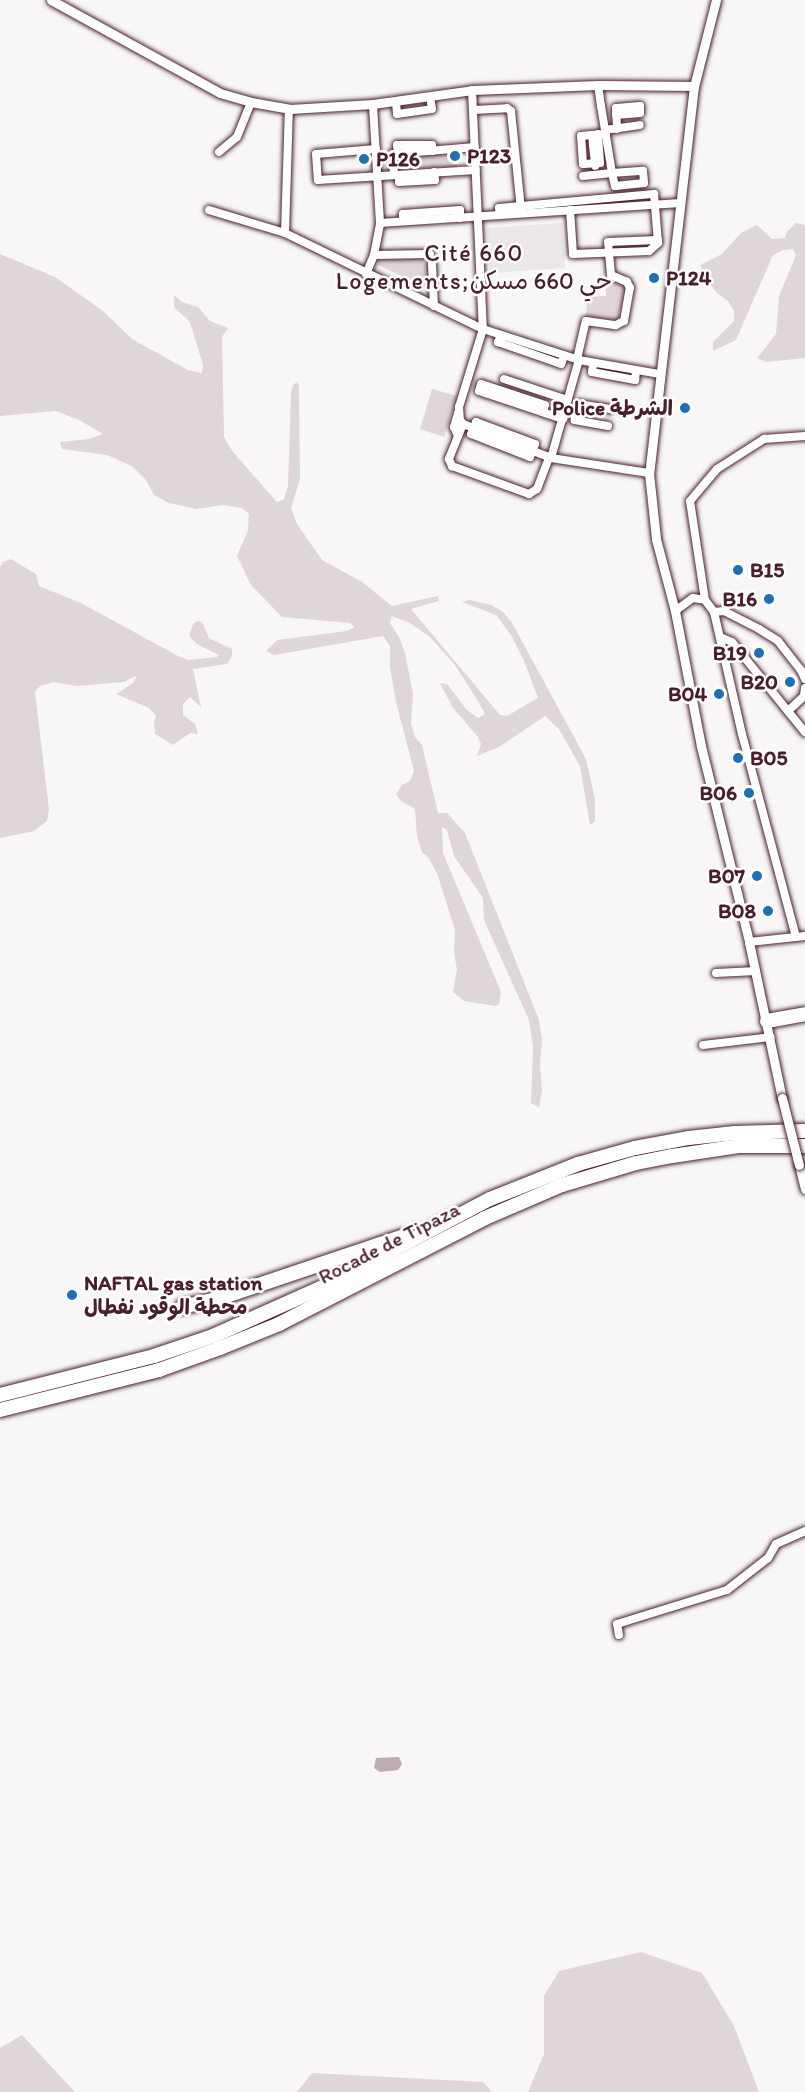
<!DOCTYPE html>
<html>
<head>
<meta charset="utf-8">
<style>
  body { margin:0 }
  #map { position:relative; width:805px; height:2092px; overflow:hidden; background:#f8f6f7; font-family:Itim,"Playpen Sans Arabic",sans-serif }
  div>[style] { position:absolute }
  .built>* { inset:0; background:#ebe6e8 }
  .green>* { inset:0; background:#ded6d9 }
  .water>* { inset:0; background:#bdadb0 }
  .roads { filter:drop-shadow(0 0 2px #4a1f2b) drop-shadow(0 0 2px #4a1f2b) }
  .minor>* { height:8px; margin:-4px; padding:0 4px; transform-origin:4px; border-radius:4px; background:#fff }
  .tertiary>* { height:9px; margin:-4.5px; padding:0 4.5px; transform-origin:4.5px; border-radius:4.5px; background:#fff }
  .motorway>* { height:14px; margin:-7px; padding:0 7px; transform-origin:7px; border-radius:7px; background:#fff }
  .bridges { filter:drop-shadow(0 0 2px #4a1f2b) drop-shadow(0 0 2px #4a1f2b) }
  .tertiary-bridge>* { height:9px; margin:-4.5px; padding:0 4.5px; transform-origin:4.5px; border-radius:4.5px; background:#fff }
  .dots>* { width:16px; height:16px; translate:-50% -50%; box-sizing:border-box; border:3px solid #fff; border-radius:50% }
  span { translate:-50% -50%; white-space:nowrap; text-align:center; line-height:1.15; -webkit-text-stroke:5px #fff; paint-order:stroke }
  .poi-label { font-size:21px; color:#4a1f2b; font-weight:700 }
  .left { translate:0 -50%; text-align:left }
  .right { translate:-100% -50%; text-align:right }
  .street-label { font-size:21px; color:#4a1f2b }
  .quarter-label { font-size:24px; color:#4a1f2b; letter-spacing:1.5px }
</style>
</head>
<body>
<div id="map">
  <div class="built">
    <i style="clip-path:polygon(562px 223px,565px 268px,490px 273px,487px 228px)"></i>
  </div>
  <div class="green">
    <i style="clip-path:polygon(449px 154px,450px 161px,458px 161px,457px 167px,398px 170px,397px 158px)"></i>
    <i style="clip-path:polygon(796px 223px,805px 225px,805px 358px,766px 362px,757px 358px,776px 334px,779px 296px,796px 255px,793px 249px,783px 250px,773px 255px,736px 340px,713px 351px,713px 342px,734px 321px,734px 311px,728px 301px,717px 293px,706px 279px,700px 265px,722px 254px,741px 233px,757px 225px,772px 239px,785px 238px,786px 233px)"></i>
    <i style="clip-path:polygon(0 254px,55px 277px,103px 311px,132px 339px,188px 370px,202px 373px,203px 365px,190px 322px,174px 307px,174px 295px,182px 302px,198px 307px,210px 321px,228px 328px,222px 337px,224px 437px,233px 452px,277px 502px,284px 499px,288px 486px,291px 393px,293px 385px,297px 382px,299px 386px,300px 479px,291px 508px,297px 524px,322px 560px,362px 582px,392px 606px,438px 596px,439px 601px,411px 609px,500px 715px,507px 716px,538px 698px,524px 661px,511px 635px,496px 615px,462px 602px,469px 600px,491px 605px,502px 611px,511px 621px,586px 759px,595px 799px,595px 821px,590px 825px,580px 766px,559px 729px,545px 716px,499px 747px,477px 756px,481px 744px,478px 737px,453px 708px,440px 683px,447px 684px,467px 710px,478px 718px,485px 714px,478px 701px,455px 665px,430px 637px,410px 623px,392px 616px,390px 623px,399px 637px,405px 653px,413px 694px,411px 724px,415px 737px,422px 745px,438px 813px,447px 813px,465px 833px,539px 1020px,542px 1039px,540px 1064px,542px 1091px,539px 1107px,531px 1103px,533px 1045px,529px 1020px,484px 920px,483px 898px,454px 856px,447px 830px,442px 827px,443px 853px,501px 992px,499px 1004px,495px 1006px,464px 1001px,453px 992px,457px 970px,454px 952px,455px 930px,438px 876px,429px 858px,422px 852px,417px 836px,415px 809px,401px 801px,396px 794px,402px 785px,410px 781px,414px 771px,396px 702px,390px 668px,390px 646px,383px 636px,274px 655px,266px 651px,277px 640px,347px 631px,355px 627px,350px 623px,282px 617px,251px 585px,237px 556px,248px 530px,249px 514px,242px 508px,223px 505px,196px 509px,169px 503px,154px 495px,146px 480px,132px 466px,107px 455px,62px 449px,60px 442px,89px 439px,103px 434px,79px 420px,56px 411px,0 416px)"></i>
    <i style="clip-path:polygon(430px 256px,431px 290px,378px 265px,380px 258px)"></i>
    <i style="clip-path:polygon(611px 279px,626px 286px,618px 320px,586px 319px,587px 297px,606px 296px,606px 285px,611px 285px)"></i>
    <i style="clip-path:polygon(432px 389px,457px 396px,444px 437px,420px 429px)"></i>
    <i style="clip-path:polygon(11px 559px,36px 574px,39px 586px,81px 603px,178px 656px,188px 660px,217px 657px,219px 655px,197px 644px,189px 636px,193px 624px,198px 621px,202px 622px,209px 638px,232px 649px,232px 656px,227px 664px,193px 669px,201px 707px,190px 697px,183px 704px,183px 715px,195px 724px,198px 734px,190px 733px,173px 745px,155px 734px,154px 723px,156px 716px,149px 708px,116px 694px,133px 683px,137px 675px,124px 682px,77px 686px,53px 682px,40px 686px,35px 692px,49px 810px,47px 821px,34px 831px,0 838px,0 567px,3px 562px)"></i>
    <i style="clip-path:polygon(641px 1952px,702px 1973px,734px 2026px,759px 2092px,528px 2092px,544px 2054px,544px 1996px,559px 1971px)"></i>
    <i style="clip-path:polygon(22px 2035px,75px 2092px,0 2092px,0 2048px)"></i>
    <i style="clip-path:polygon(312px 2073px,483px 2082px,492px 2092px,297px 2092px)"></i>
  </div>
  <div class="water">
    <i style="clip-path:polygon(399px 1757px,402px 1764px,398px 1770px,380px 1772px,374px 1768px,376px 1758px)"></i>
  </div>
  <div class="roads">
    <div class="minor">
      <i style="left:472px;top:90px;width:239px;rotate:87.4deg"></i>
      <i style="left:483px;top:329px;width:82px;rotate:107.1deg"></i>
      <i style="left:459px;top:407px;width:13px;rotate:86deg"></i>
      <i style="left:460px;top:420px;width:5px;rotate:53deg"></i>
      <i style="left:463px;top:424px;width:94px;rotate:21.1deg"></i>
      <i style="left:551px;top:458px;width:99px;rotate:8.7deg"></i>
      <i style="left:396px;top:102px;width:12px;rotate:85deg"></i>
      <i style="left:397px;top:114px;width:35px;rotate:-8deg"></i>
      <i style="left:432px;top:109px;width:12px;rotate:-99deg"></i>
      <i style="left:474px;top:110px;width:33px;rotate:-3deg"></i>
      <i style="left:507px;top:108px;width:5px;rotate:37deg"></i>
      <i style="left:511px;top:111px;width:99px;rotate:84.2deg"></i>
      <i style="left:616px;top:115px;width:24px;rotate:-5deg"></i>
      <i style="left:640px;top:113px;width:7px;rotate:-90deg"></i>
      <i style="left:640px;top:106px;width:24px;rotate:175deg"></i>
      <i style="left:616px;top:108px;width:21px;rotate:87deg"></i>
      <i style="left:605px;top:130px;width:35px;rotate:-8deg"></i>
      <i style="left:598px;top:134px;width:29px;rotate:86deg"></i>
      <i style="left:600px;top:163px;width:17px;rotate:177deg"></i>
      <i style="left:583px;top:164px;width:28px;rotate:-94deg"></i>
      <i style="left:581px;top:136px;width:11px;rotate:-5deg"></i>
      <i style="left:592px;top:135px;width:14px;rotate:-4deg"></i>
      <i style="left:592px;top:135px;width:31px;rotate:84deg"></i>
      <i style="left:376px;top:149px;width:60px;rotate:175.2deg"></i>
      <i style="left:316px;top:154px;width:26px;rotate:86deg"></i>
      <i style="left:318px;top:180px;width:158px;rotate:-3.6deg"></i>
      <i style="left:219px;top:152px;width:23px;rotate:-40deg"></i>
      <i style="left:237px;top:137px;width:38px;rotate:-68deg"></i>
      <i style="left:398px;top:153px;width:8px;rotate:-97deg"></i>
      <i style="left:397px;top:145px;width:35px"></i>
      <i style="left:432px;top:145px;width:6px;rotate:81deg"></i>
      <i style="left:394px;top:175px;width:21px;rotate:-93deg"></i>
      <i style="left:393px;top:154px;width:82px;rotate:-4.9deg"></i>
      <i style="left:399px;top:175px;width:7px;rotate:90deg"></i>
      <i style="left:399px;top:182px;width:36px;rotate:-3deg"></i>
      <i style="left:435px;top:180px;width:8px;rotate:-97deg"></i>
      <i style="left:583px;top:176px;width:29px;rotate:-6deg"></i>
      <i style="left:612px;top:173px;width:31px;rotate:-4deg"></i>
      <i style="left:643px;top:171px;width:12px;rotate:85deg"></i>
      <i style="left:644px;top:183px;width:29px;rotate:174deg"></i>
      <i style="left:615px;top:186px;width:13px;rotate:-103deg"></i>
      <i style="left:612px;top:173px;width:68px;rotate:-99.3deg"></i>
      <i style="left:601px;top:106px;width:21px;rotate:-98deg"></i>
      <i style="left:209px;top:210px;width:79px;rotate:16.8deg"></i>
      <i style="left:285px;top:233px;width:220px;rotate:25.9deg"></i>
      <i style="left:483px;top:329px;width:101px;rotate:17.9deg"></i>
      <i style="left:579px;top:360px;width:81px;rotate:9.9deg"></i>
      <i style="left:500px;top:215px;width:7px;rotate:-98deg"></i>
      <i style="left:499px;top:208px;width:156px;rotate:-5.2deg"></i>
      <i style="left:654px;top:194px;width:49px;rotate:85.3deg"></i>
      <i style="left:658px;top:243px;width:12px;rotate:138deg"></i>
      <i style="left:649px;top:251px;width:76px;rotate:177.7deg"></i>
      <i style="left:573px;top:254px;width:44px;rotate:-93.9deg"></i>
      <i style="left:403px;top:221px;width:7px;rotate:-90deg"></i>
      <i style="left:403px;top:214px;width:57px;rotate:-4deg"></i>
      <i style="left:460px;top:210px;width:8px;rotate:90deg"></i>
      <i style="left:380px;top:223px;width:301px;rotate:-3.8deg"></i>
      <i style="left:285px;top:233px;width:124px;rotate:-88.2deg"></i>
      <i style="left:374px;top:255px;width:56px;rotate:-1deg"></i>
      <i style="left:432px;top:264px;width:42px;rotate:87.3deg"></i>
      <i style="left:366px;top:274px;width:21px;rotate:-67deg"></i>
      <i style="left:374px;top:255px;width:33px;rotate:-79deg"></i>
      <i style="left:380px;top:223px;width:119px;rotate:-93.4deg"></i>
      <i style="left:501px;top:335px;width:8px;rotate:113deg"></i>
      <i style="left:498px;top:342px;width:67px;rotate:19.2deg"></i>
      <i style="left:561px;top:364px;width:9px;rotate:-69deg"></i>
      <i style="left:577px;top:359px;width:39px;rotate:-77deg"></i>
      <i style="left:586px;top:321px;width:30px;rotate:8deg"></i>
      <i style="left:616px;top:325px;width:9px;rotate:-27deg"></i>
      <i style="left:624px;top:321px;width:34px;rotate:-80deg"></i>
      <i style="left:630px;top:288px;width:7px;rotate:-117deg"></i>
      <i style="left:627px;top:282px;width:17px;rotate:-156deg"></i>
      <i style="left:611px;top:275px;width:33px;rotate:-95deg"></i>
      <i style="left:608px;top:242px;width:50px;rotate:-2.3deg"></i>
      <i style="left:593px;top:364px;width:8px;rotate:97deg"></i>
      <i style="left:592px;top:372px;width:44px;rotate:10.5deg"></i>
      <i style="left:635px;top:380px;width:8px;rotate:-83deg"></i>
      <i style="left:504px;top:379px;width:67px;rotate:18.2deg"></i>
      <i style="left:543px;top:412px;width:7px;rotate:-74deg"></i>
      <i style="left:545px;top:405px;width:67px;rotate:-161.8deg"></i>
      <i style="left:481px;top:384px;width:7px;rotate:106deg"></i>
      <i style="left:479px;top:391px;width:89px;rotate:18.4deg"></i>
      <i style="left:476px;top:422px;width:63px;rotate:20.4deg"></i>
      <i style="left:535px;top:444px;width:14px;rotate:111deg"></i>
      <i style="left:530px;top:457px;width:63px;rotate:-158.7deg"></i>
      <i style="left:471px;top:434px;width:13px;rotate:-67deg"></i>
      <i style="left:463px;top:424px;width:38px;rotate:112deg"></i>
      <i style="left:449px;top:459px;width:8px;rotate:67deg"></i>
      <i style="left:452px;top:466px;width:82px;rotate:20deg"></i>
      <i style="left:529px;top:494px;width:9px;rotate:-32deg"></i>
      <i style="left:537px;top:489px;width:34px;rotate:-69deg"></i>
      <i style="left:608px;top:426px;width:34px;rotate:-170deg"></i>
      <i style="left:575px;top:420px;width:16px;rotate:-79deg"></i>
      <i style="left:578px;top:404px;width:32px;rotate:9deg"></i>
      <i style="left:458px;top:436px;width:10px;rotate:-114deg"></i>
      <i style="left:454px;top:427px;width:15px;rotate:-74deg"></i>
      <i style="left:551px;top:458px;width:102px;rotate:-74.1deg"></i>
      <i style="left:705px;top:600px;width:100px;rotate:-98.6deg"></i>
      <i style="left:690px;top:501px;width:42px;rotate:-49.8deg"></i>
      <i style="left:717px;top:469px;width:56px;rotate:-32.6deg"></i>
      <i style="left:764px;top:439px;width:41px;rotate:-4.2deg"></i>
      <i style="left:675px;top:611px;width:22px;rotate:-36deg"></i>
      <i style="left:693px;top:598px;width:12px;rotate:9deg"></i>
      <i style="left:705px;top:600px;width:15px;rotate:53deg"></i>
      <i style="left:714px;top:612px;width:125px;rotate:77.1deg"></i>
      <i style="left:742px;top:734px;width:210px;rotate:75.1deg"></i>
      <i style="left:714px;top:612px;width:10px;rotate:-6deg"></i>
      <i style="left:724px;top:611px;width:39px;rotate:27deg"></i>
      <i style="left:759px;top:629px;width:22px;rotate:32deg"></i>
      <i style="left:778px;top:641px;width:37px;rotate:52deg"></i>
      <i style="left:801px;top:670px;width:10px;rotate:66deg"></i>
      <i style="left:720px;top:637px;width:13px;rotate:23deg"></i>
      <i style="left:732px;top:642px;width:116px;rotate:51deg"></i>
      <i style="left:788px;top:711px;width:22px;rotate:-43deg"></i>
      <i style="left:804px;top:696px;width:8px;rotate:-83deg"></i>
      <i style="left:749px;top:942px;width:56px;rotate:-6.1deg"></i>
      <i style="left:716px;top:973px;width:40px;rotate:-2.9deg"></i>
      <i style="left:703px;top:1045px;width:68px;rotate:-6.7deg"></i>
      <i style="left:619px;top:1635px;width:11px;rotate:-100deg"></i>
      <i style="left:617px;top:1624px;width:115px;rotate:-17.2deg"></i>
      <i style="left:727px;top:1590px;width:52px;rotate:-38deg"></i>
      <i style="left:768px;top:1558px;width:16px;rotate:-60deg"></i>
      <i style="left:776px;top:1544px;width:32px;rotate:-24deg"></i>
    </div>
    <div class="tertiary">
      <i style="left:51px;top:0;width:193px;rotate:28.8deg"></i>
      <i style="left:220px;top:93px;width:32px;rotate:16deg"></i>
      <i style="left:251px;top:102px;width:40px;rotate:10deg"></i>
      <i style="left:290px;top:109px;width:83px;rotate:-3.4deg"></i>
      <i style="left:373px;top:104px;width:100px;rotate:-8deg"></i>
      <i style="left:472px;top:90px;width:126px;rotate:-2.3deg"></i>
      <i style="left:598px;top:85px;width:96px;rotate:0.6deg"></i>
      <i style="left:716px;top:0;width:89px;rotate:104.3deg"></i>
      <i style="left:694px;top:86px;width:390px;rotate:96.6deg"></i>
      <i style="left:649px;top:473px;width:66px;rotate:83.9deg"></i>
      <i style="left:656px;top:539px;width:74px;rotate:75.2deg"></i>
      <i style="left:675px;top:611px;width:137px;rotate:79.1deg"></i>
      <i style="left:701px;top:746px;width:202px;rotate:76.2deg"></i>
      <i style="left:749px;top:942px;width:159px;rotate:78.1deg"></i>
      <i style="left:799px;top:1165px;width:25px;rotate:76deg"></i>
    </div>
    <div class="motorway">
      <i style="left:767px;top:1021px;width:39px;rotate:-10deg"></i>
      <i style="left:182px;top:1307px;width:36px;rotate:-13deg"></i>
      <i style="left:217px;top:1299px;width:197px;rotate:-18.6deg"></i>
      <i style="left:0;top:1395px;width:159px;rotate:-14.2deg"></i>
      <i style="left:154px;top:1356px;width:62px;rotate:-18.7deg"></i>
      <i style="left:213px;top:1336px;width:118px;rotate:-24deg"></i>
      <i style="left:321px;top:1288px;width:191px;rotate:-27.8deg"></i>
      <i style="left:490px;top:1199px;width:95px;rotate:-21.7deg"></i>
      <i style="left:578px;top:1164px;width:59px;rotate:-15.7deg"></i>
      <i style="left:635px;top:1148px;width:55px;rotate:-10.5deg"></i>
      <i style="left:689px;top:1138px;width:46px;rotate:-6.2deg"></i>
      <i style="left:735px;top:1133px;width:70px;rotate:-1.6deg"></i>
      <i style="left:0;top:1410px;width:164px;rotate:-14.1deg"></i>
      <i style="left:159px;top:1370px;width:65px;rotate:-19.8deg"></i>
      <i style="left:220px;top:1348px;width:64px;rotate:-22.1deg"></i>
      <i style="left:279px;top:1324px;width:232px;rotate:-27.2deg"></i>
      <i style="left:485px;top:1218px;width:84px;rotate:-23.2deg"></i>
      <i style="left:562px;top:1185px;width:77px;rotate:-16.6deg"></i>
      <i style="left:636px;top:1163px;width:37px;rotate:-11deg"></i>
      <i style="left:672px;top:1156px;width:69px;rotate:-8.4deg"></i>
      <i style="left:740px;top:1146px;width:65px"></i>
    </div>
  </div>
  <div class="bridges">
    <div class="tertiary-bridge">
      <i style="left:782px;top:1098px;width:69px;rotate:75.8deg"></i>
    </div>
  </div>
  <div class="dots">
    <i style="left:455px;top:156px;background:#1f6fb2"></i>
    <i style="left:364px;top:159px;background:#1f6fb2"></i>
    <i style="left:654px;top:278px;background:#1f6fb2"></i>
    <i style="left:685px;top:408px;background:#1f6fb2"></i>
    <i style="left:738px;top:570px;background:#1f6fb2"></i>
    <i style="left:769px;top:599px;background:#1f6fb2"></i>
    <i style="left:759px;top:653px;background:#1f6fb2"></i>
    <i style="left:790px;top:682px;background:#1f6fb2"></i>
    <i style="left:719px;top:694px;background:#1f6fb2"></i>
    <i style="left:738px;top:758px;background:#1f6fb2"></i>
    <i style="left:749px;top:793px;background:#1f6fb2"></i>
    <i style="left:757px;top:876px;background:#1f6fb2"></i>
    <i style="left:768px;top:911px;background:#1f6fb2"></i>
    <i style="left:72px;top:1295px;background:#1f6fb2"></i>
  </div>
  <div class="poi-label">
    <span class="left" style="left:467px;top:156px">P123</span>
    <span class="left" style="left:376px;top:159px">P126</span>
    <span class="left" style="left:666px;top:278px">P124</span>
    <span class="right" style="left:673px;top:408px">Police الشرطة</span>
    <span class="left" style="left:750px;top:570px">B15</span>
    <span class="right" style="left:757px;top:599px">B16</span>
    <span class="right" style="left:747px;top:653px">B19</span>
    <span class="right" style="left:778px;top:682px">B20</span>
    <span class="right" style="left:707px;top:694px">B04</span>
    <span class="left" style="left:750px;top:758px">B05</span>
    <span class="right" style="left:737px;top:793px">B06</span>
    <span class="right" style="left:745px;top:876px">B07</span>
    <span class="right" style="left:756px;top:911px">B08</span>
    <span class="left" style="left:84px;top:1295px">NAFTAL gas station<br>محطة الوقود نفطال</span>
  </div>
  <div class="street-label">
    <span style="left:389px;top:1243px;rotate:-27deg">Rocade de Tipaza</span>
  </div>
  <div class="quarter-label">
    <span style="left:474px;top:267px">Cité 660<br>Logements;حي 660 مسكن</span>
  </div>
</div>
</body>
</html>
